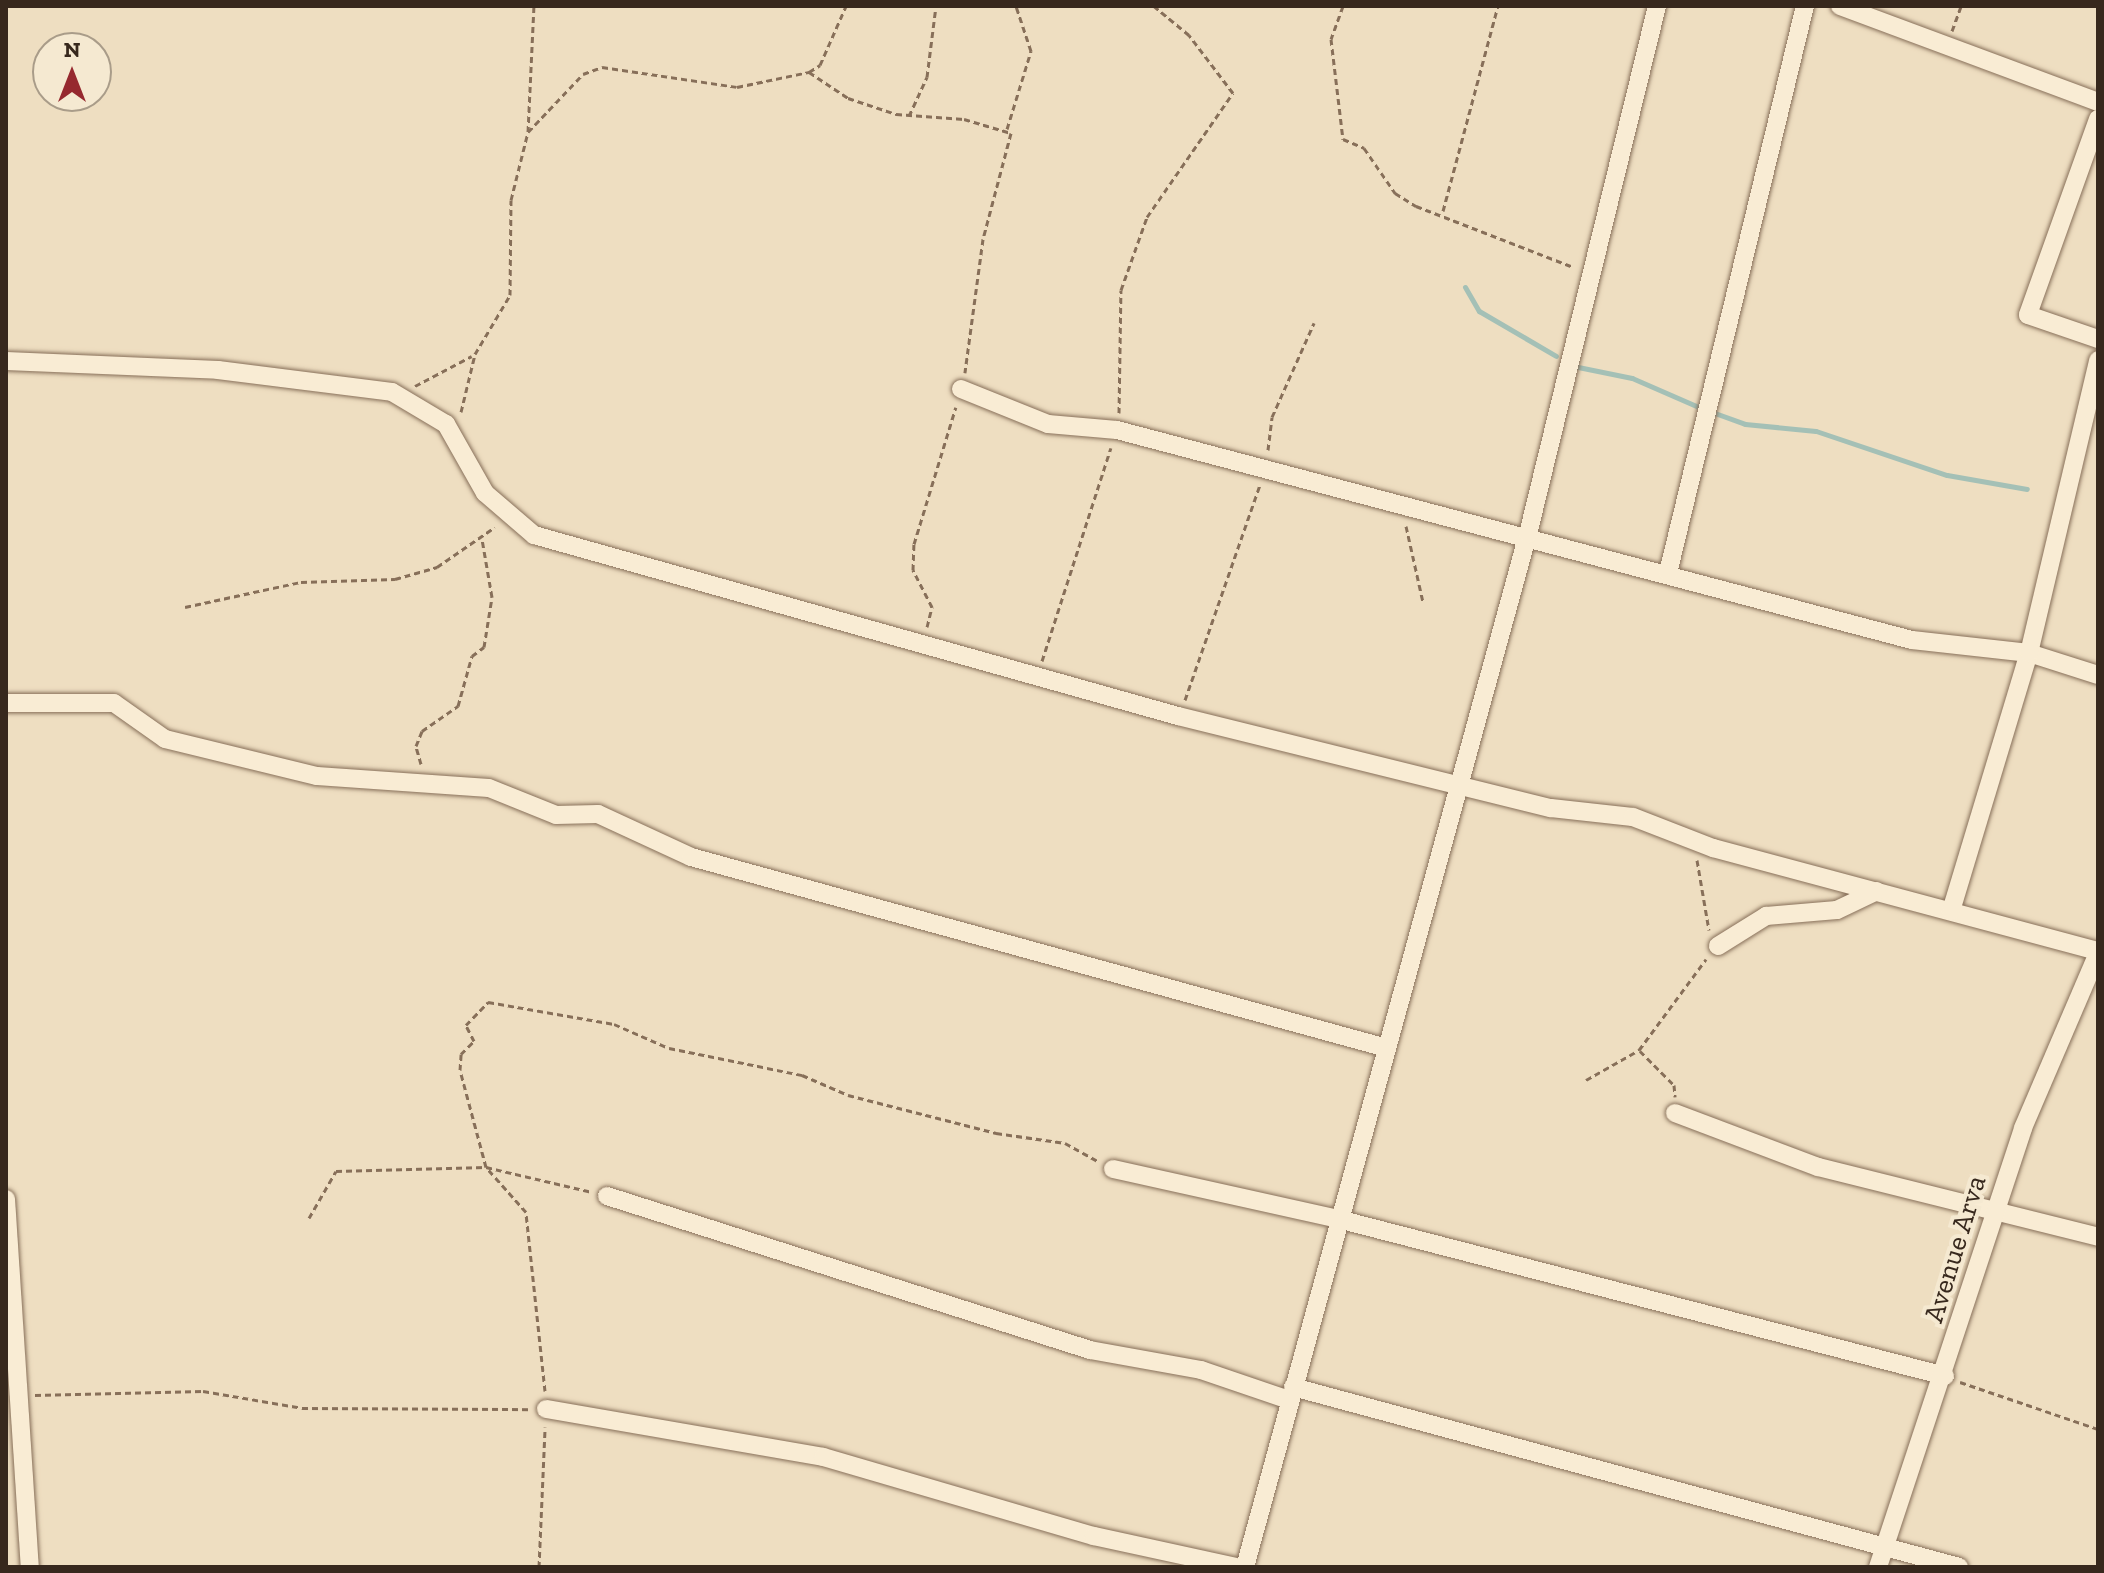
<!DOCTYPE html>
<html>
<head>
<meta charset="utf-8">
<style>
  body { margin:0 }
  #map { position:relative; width:2104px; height:1573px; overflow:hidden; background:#eedec1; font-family:"Zilla Slab",serif }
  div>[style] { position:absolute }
  .stream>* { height:5px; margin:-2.5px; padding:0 2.5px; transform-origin:2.5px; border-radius:2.5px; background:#a4c0b6 }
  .path>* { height:3px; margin-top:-1.5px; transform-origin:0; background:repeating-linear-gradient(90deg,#876f59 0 6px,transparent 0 10px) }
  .roads { filter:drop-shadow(0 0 2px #876f59) drop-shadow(0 0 2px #876f59) }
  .minor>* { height:18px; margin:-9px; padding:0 9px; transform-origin:9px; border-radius:9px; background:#f9ecd4 }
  span { translate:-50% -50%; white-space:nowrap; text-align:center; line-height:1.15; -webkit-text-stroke:8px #f5e9d1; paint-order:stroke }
  .street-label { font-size:28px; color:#37281d }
  .frame { position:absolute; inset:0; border:8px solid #37281d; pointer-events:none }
  .north { position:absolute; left:32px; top:32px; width:80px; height:80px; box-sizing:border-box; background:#f5e9d1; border:2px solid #a99c89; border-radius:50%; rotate:0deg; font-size:22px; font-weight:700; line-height:32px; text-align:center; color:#37281d }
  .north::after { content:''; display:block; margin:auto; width:28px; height:36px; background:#96292f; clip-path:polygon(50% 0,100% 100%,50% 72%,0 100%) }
</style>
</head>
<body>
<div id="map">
  <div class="stream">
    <i style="left:1465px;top:287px;width:28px;rotate:60deg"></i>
    <i style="left:1479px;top:311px;width:89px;rotate:30.3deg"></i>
    <i style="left:1578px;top:367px;width:55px;rotate:11.5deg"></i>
    <i style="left:1632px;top:378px;width:77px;rotate:23.6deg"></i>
    <i style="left:1712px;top:412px;width:35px;rotate:20deg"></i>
    <i style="left:1745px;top:424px;width:71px;rotate:5.6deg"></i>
    <i style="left:1816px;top:431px;width:138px;rotate:18.6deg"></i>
    <i style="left:1947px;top:475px;width:81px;rotate:9.9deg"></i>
  </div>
  <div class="path">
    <i style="left:1343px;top:6px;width:35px;rotate:110deg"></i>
    <i style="left:1331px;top:39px;width:101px;rotate:83.2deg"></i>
    <i style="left:1343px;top:139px;width:23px;rotate:23deg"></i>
    <i style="left:1364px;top:148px;width:55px;rotate:55.4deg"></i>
    <i style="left:1395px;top:193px;width:25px;rotate:32deg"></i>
    <i style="left:1416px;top:206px;width:168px;rotate:21.2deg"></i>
    <i style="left:1952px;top:31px;width:27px;rotate:-70deg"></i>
    <i style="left:809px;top:72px;width:47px;rotate:33.7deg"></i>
    <i style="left:848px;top:98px;width:51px;rotate:18.4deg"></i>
    <i style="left:896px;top:114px;width:68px;rotate:4.2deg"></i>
    <i style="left:964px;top:119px;width:49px;rotate:16.6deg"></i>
    <i style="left:1011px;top:133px;width:110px;rotate:104.8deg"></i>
    <i style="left:983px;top:239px;width:135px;rotate:97.7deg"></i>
    <i style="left:909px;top:116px;width:43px;rotate:-65.2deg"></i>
    <i style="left:927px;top:77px;width:72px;rotate:-82.8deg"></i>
    <i style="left:1007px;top:129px;width:82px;rotate:-72.9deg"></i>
    <i style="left:1031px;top:51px;width:47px;rotate:-108.4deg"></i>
    <i style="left:528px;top:132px;width:80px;rotate:-46.5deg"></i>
    <i style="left:583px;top:74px;width:20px;rotate:-20deg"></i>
    <i style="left:602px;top:67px;width:136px;rotate:8.4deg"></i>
    <i style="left:737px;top:87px;width:74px;rotate:-11.8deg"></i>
    <i style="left:809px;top:72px;width:13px;rotate:-32deg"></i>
    <i style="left:820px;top:65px;width:64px;rotate:-66.2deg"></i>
    <i style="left:1443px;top:211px;width:212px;rotate:-75deg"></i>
    <i style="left:415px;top:386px;width:64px;rotate:-27.8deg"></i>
    <i style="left:461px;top:412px;width:60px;rotate:-76.4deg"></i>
    <i style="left:475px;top:354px;width:69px;rotate:-59.3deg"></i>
    <i style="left:510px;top:295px;width:95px;rotate:-89.4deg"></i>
    <i style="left:511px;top:200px;width:70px;rotate:-76deg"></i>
    <i style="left:528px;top:132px;width:126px;rotate:-87.3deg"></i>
    <i style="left:1119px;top:413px;width:123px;rotate:-89.1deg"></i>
    <i style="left:1121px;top:290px;width:77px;rotate:-70.4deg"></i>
    <i style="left:1147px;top:217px;width:151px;rotate:-55.3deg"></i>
    <i style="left:1233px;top:93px;width:73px;rotate:-127.2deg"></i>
    <i style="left:1189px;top:35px;width:45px;rotate:-140.4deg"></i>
    <i style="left:1268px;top:450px;width:33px;rotate:-83deg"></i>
    <i style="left:1272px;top:417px;width:103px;rotate:-65.9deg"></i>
    <i style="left:1406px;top:526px;width:78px;rotate:77.4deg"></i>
    <i style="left:185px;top:607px;width:119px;rotate:-12.2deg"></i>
    <i style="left:301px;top:582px;width:94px;rotate:-1.8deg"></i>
    <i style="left:395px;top:579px;width:44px;rotate:-15.9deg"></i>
    <i style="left:437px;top:567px;width:70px;rotate:-34.6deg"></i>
    <i style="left:927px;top:627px;width:21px;rotate:-76deg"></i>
    <i style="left:932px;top:607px;width:42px;rotate:-117.2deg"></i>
    <i style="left:913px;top:570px;width:26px;rotate:-88deg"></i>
    <i style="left:914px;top:544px;width:143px;rotate:-73deg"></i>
    <i style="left:1042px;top:661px;width:224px;rotate:-72.1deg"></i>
    <i style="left:1185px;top:700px;width:228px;rotate:-70.8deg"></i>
    <i style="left:421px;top:764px;width:19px;rotate:-106deg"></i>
    <i style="left:416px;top:746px;width:16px;rotate:-68deg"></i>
    <i style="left:422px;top:731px;width:44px;rotate:-34.8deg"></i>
    <i style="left:458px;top:706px;width:52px;rotate:-74.4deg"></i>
    <i style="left:472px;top:656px;width:15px;rotate:-37deg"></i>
    <i style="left:484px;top:647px;width:51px;rotate:-80.9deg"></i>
    <i style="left:492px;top:597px;width:59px;rotate:-99.8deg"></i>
    <i style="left:1697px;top:860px;width:71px;rotate:80.3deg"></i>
    <i style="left:1640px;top:1051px;width:48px;rotate:45deg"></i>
    <i style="left:1674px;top:1085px;width:12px;rotate:85deg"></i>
    <i style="left:1586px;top:1080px;width:61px;rotate:-29.5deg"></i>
    <i style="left:1639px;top:1050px;width:113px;rotate:-53.6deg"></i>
    <i style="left:309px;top:1218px;width:54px;rotate:-60.1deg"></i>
    <i style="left:336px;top:1171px;width:150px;rotate:-1.5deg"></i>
    <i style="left:486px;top:1167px;width:109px;rotate:13.3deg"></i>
    <i style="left:1960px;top:1382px;width:146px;rotate:18.8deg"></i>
    <i style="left:545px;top:1391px;width:180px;rotate:-96.1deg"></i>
    <i style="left:526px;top:1212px;width:60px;rotate:-131.6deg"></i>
    <i style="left:486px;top:1167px;width:100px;rotate:-105deg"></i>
    <i style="left:460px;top:1070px;width:16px;rotate:-86deg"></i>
    <i style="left:461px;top:1054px;width:18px;rotate:-45deg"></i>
    <i style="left:474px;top:1041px;width:18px;rotate:-117deg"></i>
    <i style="left:466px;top:1025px;width:32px;rotate:-46deg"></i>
    <i style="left:488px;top:1002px;width:128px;rotate:9.9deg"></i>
    <i style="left:614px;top:1024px;width:60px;rotate:23.6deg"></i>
    <i style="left:669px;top:1048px;width:136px;rotate:11.5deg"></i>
    <i style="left:802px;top:1075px;width:50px;rotate:23.5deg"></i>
    <i style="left:848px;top:1095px;width:153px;rotate:14.4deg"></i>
    <i style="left:996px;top:1133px;width:70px;rotate:8.2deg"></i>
    <i style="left:1065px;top:1143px;width:39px;rotate:29deg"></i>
    <i style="left:35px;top:1395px;width:168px;rotate:-1.4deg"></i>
    <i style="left:203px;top:1391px;width:100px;rotate:9.7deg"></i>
    <i style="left:302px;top:1408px;width:228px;rotate:0.3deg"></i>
    <i style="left:539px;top:1567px;width:140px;rotate:-87.5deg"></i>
  </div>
  <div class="roads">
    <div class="minor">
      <i style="left:1840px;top:6px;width:275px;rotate:20.4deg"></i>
      <i style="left:2098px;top:119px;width:208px;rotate:109.7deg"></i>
      <i style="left:2028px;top:315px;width:74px;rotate:18.9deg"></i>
      <i style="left:6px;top:361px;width:212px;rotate:2.4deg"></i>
      <i style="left:218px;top:370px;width:175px;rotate:7.2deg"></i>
      <i style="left:392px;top:392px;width:63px;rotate:30.7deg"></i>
      <i style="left:446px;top:424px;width:79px;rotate:60.5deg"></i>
      <i style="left:485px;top:493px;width:65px;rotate:40.6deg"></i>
      <i style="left:534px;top:535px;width:669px;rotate:15.7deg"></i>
      <i style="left:1178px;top:716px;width:384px;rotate:13.9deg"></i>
      <i style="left:1551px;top:808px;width:82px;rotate:6.3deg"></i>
      <i style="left:1633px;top:817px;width:86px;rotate:21.2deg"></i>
      <i style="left:1713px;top:848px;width:399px;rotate:15deg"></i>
      <i style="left:961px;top:389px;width:94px;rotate:21.9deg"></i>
      <i style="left:1048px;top:424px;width:69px;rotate:5deg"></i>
      <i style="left:1117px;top:430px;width:822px;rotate:14.8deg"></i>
      <i style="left:1912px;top:640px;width:118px;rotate:6.3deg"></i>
      <i style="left:2029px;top:653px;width:72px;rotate:17.7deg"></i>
      <i style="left:1668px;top:573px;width:583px;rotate:-76.42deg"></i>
      <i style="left:6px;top:703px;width:108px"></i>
      <i style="left:114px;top:703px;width:62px;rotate:35.2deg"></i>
      <i style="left:165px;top:739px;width:156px;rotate:13.7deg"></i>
      <i style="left:317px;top:776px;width:172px;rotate:4deg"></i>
      <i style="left:489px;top:788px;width:72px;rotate:21.9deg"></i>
      <i style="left:556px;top:815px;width:42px;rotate:-1.4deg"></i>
      <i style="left:598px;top:814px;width:102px;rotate:24.8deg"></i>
      <i style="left:691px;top:857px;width:718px;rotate:15.35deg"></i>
      <i style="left:1951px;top:911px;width:270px;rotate:-73.2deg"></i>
      <i style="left:2029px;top:653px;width:301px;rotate:-76.7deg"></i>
      <i style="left:1718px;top:946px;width:57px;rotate:-32deg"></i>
      <i style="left:1766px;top:916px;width:71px;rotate:-4.8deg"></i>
      <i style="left:1837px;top:910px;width:44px;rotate:-25.4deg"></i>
      <i style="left:1675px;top:1113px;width:153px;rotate:20.7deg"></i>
      <i style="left:1818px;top:1167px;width:289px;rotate:14deg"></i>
      <i style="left:1113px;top:1169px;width:230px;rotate:12.5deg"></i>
      <i style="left:1338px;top:1219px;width:627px;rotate:14.5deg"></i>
      <i style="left:607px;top:1196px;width:507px;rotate:17.68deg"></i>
      <i style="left:1090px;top:1350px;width:113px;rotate:10.2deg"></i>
      <i style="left:1201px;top:1370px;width:93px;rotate:18.8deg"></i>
      <i style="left:6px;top:1199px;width:369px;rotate:86.3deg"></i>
      <i style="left:1293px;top:1387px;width:690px;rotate:15.12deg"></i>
      <i style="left:546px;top:1409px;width:281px;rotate:9.8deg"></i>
      <i style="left:823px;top:1457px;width:282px;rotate:16.3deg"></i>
      <i style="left:1094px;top:1536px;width:145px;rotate:12.3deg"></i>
      <i style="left:1245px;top:1567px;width:1071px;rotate:-74.68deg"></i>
      <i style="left:1528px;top:534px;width:544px;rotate:-76.27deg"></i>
      <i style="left:1878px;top:1567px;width:462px;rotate:-71.7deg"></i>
      <i style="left:2023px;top:1128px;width:190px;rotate:-66.8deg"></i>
    </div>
  </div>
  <div class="street-label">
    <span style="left:1955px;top:1249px;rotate:-73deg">Avenue Arva</span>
  </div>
  <div class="frame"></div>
  <div class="north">N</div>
</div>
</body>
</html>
